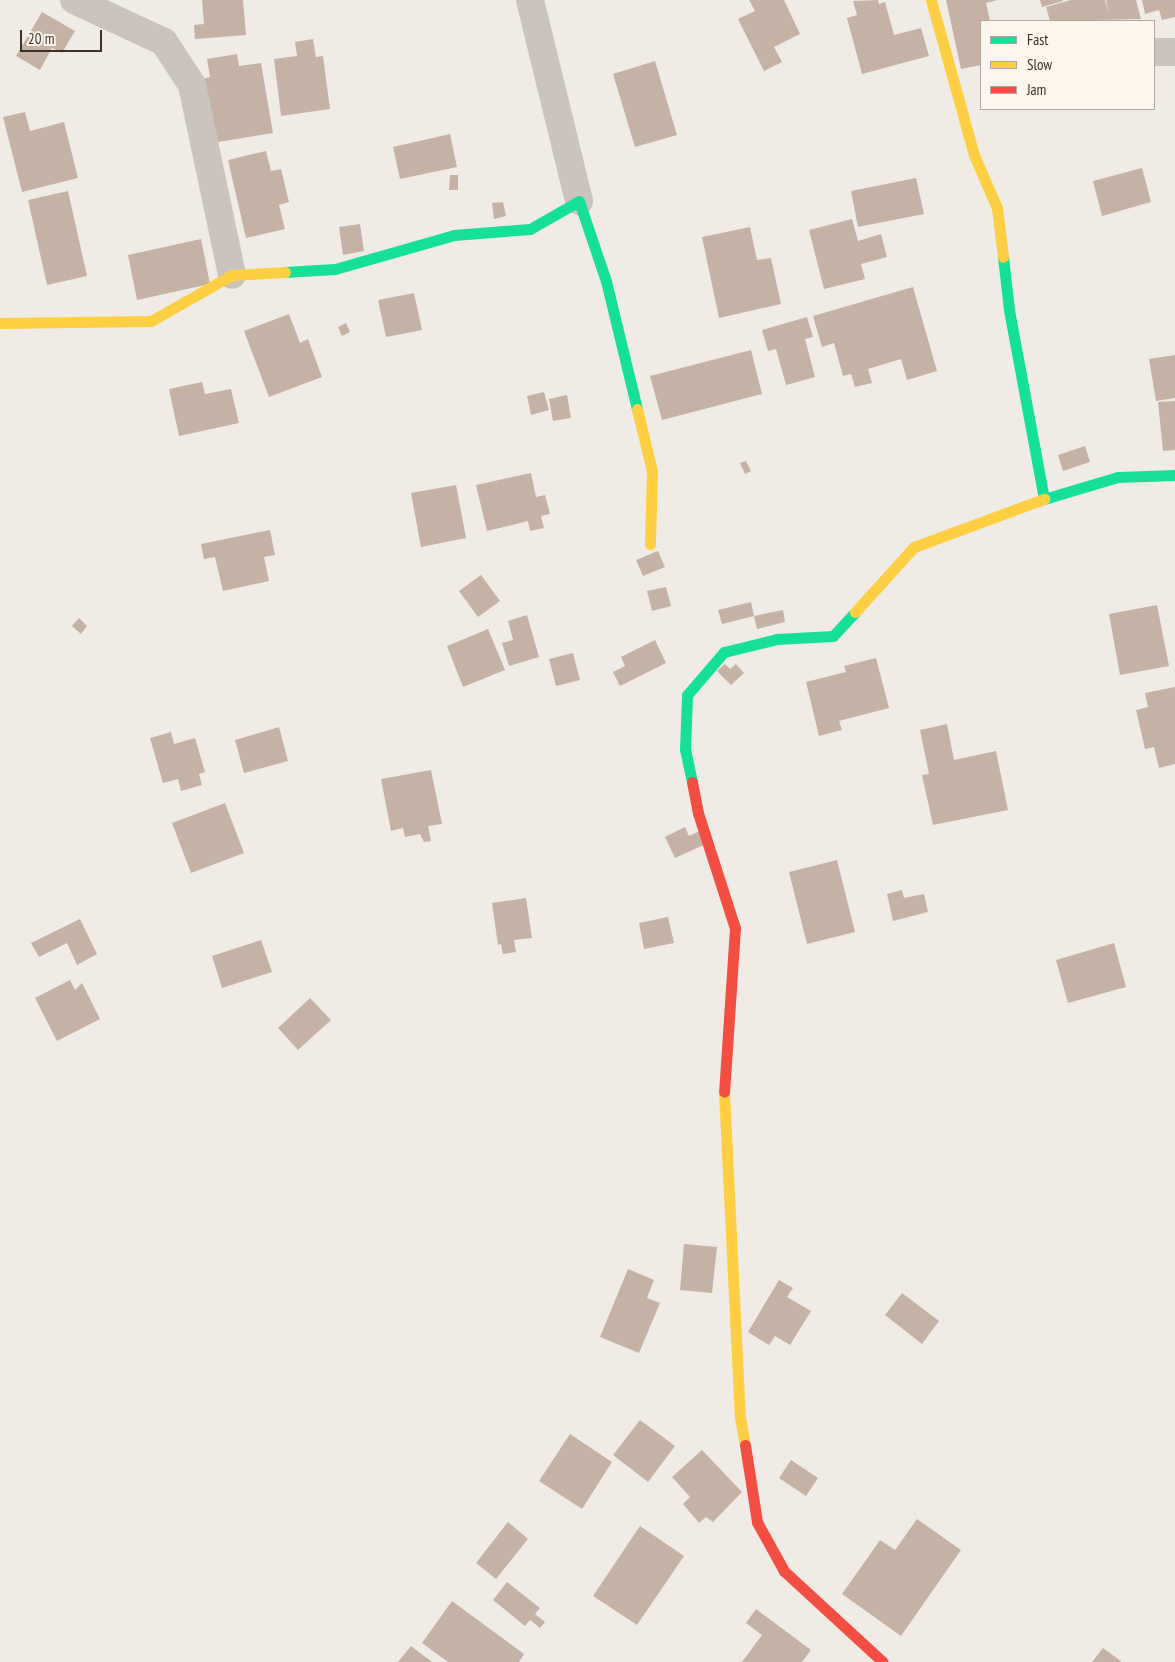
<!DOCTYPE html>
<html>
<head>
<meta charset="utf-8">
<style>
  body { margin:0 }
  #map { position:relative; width:1175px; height:1662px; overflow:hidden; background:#f0ece5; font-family:"PT Sans Narrow",sans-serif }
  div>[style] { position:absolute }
  .building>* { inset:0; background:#c5b2a5 }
  .street>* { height:28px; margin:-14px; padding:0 14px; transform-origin:14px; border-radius:14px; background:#cac4bd }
  .fast>* { height:11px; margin:-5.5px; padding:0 5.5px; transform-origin:5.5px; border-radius:5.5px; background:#16e098 }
  .slow>* { height:11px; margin:-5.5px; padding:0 5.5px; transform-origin:5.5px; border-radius:5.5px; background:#ffcf43 }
  .jam>* { height:11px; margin:-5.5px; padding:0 5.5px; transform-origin:5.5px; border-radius:5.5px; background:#f24e42 }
  span { translate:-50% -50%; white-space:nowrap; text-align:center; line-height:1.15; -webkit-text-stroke:4.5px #fcf6ed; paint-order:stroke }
  .legend { position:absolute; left:980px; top:20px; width:175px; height:90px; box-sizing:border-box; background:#fcf6ed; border:1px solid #afa79f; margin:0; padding:6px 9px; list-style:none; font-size:15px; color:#3c312a }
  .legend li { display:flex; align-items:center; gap:10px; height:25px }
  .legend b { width:25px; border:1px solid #afa79f }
  .scale { position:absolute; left:20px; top:30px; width:82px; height:22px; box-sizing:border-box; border:2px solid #3c312a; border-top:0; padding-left:6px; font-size:15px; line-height:18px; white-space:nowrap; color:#3c312a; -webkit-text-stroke:4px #fcf6ed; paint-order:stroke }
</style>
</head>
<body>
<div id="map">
  <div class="building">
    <i style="clip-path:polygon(202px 0,243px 0,246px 35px,195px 39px,194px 25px,204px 24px)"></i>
    <i style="clip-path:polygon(749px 0,784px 0,800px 34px,774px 47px,782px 62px,764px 71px,738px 19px,755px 11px)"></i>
    <i style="clip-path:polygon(878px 0,879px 4px,885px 2px,894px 35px,921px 28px,929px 56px,862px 74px,847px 18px,857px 15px,853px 1px)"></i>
    <i style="clip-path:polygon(946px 0,997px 0,986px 3px,990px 21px,981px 21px,981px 65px,961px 69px)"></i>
    <i style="clip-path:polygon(1040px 0,1063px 0,1063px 1px,1042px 7px)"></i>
    <i style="clip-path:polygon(1071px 0,1105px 0,1109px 13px,1106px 0,1136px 0,1141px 19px,1050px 21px,1046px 7px)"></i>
    <i style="clip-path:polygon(1142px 0,1175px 0,1175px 17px,1162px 20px,1159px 10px,1145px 14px)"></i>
    <i style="clip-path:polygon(42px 12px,75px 31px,62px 53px,52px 48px,40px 70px,16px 56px)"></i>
    <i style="clip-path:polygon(313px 39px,316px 57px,323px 56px,330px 109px,281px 116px,274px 59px,297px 56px,295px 42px)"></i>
    <i style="clip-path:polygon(237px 54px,239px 66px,261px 63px,273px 133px,212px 143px,202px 79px,210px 77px,207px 59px)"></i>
    <i style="clip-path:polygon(655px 61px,677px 135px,635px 147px,613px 74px)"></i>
    <i style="clip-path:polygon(25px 112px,30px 131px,64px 122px,78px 178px,22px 192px,3px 117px)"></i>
    <i style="clip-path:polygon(450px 134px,457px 167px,400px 179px,393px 147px)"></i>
    <i style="clip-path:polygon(266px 151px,271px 171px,281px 169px,289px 202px,279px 205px,285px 229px,246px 238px,228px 160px)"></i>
    <i style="clip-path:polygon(1142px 168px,1151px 202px,1102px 216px,1093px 181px)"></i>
    <i style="clip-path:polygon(450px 175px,458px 175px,458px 190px,449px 190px)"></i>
    <i style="clip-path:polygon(916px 178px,924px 214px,858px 227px,851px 191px)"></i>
    <i style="clip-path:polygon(68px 191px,87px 276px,47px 285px,28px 200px)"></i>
    <i style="clip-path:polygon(503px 202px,506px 216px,494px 219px,492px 203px)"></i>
    <i style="clip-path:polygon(852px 219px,858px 241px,881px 234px,887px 257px,861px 264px,865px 279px,824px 289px,809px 230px)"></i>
    <i style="clip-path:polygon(360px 224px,364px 251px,343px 255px,339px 227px)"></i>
    <i style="clip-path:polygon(750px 227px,757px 260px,771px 258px,781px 304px,719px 318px,702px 237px)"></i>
    <i style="clip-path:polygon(201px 239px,210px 284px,137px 300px,128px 255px)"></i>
    <i style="clip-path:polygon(913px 287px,937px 371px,907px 380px,901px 359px,868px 369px,872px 383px,855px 387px,851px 374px,843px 376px,834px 343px,822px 347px,813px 316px)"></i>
    <i style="clip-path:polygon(414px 293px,422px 330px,386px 337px,378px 300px)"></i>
    <i style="clip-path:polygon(289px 314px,300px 343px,308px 339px,322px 377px,269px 397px,244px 331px)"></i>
    <i style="clip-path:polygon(807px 317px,813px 337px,805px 339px,815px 377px,786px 385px,776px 349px,768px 351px,762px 330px)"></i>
    <i style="clip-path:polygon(346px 323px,350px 332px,342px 336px,338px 327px)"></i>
    <i style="clip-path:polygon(751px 350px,762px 394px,662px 420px,650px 376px)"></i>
    <i style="clip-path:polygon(1175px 355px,1175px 398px,1156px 401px,1149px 359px)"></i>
    <i style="clip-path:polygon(202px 382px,205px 394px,231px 389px,239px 423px,179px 436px,169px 389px)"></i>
    <i style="clip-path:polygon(544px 392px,549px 410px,531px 415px,527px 396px)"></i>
    <i style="clip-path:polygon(567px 395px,571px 418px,553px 421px,549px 399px)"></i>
    <i style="clip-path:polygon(1175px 401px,1175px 450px,1163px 451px,1158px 402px)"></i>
    <i style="clip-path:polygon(1085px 446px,1090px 462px,1063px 471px,1058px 455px)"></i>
    <i style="clip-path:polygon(746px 461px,751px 471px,745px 474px,740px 463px)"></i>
    <i style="clip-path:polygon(531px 473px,536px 497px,545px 495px,550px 514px,541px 516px,544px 528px,530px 531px,528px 521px,487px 531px,476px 485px)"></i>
    <i style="clip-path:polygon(456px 485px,466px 538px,421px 547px,411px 493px)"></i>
    <i style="clip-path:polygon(270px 530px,275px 555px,264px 557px,269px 581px,223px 591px,215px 557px,204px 559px,201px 544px)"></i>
    <i style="clip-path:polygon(658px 551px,665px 567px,643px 576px,636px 560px)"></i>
    <i style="clip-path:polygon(481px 575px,500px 601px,478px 617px,459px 591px)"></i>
    <i style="clip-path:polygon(666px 587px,671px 606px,652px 611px,647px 591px)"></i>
    <i style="clip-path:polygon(751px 602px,754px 616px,722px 624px,718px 610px)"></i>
    <i style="clip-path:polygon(1157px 605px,1169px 666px,1120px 675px,1109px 614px)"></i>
    <i style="clip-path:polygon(783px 610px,785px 622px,757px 629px,754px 616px)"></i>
    <i style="clip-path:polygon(527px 615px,539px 657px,509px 666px,502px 643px,513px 640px,508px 621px)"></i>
    <i style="clip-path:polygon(79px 618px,87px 626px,81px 634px,72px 626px)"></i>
    <i style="clip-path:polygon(488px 629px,505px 670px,463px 687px,447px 646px)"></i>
    <i style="clip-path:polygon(655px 640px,666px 663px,620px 686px,613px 672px,625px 666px,621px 657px)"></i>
    <i style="clip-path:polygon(573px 653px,580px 680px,556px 686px,549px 659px)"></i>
    <i style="clip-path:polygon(876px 658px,889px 708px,839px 721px,842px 730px,819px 736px,806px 682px,846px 672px,844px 666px)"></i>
    <i style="clip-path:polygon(725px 664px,730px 669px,736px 664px,744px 673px,731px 685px,717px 671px)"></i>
    <i style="clip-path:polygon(1175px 687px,1175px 764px,1159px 768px,1154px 747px,1145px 749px,1136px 710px,1148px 707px,1145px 693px)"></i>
    <i style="clip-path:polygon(947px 724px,954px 760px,996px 751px,1008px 810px,933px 825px,922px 775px,929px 774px,920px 730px)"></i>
    <i style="clip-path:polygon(279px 727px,288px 761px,244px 773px,235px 740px)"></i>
    <i style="clip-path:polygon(171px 732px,174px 744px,195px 738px,205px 772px,199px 774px,202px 785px,181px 791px,178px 779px,163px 783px,150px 738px)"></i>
    <i style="clip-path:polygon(431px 770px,442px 824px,428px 826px,431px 841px,424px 842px,420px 834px,405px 837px,403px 828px,391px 831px,381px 779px)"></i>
    <i style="clip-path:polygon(225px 803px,244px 853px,191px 873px,172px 823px)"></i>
    <i style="clip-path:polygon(685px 827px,689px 836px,700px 831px,706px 844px,675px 858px,665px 837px)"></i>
    <i style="clip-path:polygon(837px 860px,855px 932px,807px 944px,789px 872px)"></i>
    <i style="clip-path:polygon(902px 890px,904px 898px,924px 894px,928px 912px,893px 921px,887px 894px)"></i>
    <i style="clip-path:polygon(526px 898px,532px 938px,514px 940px,516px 952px,503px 954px,501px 944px,498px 945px,492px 903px)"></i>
    <i style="clip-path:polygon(668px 917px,674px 943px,644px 949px,639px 923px)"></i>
    <i style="clip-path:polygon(80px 919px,97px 954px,77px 965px,67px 943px,39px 957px,31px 943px)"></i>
    <i style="clip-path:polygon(261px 940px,272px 972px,222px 988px,212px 956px)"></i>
    <i style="clip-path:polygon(1114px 943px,1126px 987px,1068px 1003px,1056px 960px)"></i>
    <i style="clip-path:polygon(70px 980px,75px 990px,82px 983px,100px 1019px,57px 1041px,35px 998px)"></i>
    <i style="clip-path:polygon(310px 998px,331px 1020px,298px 1050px,278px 1028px)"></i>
    <i style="clip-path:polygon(684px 1244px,717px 1247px,712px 1293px,680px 1290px)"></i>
    <i style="clip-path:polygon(628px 1269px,654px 1280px,647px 1298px,660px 1303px,639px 1353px,600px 1337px)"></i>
    <i style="clip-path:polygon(779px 1280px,793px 1288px,787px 1297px,811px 1311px,790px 1345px,775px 1336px,769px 1345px,748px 1332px)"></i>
    <i style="clip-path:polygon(902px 1293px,939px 1321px,922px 1344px,885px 1315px)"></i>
    <i style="clip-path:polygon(640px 1420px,675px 1446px,648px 1482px,613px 1455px)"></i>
    <i style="clip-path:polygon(570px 1434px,612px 1462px,582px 1509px,539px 1481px)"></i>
    <i style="clip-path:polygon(702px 1450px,742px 1492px,713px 1522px,706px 1517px,699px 1523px,683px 1504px,690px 1497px,672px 1477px)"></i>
    <i style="clip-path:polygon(791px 1460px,818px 1478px,806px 1496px,779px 1478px)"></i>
    <i style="clip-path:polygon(917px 1519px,961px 1550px,901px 1636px,842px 1594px,880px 1540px,895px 1550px)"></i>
    <i style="clip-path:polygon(508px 1522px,528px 1539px,496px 1579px,476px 1563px)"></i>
    <i style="clip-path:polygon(640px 1526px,684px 1556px,637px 1625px,593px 1596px)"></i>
    <i style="clip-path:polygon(507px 1582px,540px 1608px,535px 1614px,545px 1622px,540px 1628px,530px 1620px,525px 1626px,493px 1600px)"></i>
    <i style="clip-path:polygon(452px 1601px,524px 1654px,519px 1662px,448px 1662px,422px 1643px)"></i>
    <i style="clip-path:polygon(756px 1609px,811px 1650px,802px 1662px,742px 1662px,762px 1635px,746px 1623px)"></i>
    <i style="clip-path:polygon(411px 1646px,432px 1662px,398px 1662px)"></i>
    <i style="clip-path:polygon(1103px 1648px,1122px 1662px,1092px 1662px)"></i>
  </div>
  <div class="street">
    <i style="left:74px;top:0;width:99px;rotate:25deg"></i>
    <i style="left:164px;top:42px;width:51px;rotate:56.9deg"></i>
    <i style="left:192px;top:85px;width:194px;rotate:78.1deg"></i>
    <i style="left:530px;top:0;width:207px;rotate:76.3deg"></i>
    <i style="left:1154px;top:52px;width:21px"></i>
  </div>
  <div class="fast">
    <i style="left:1003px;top:257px;width:53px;rotate:83.5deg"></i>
    <i style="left:1009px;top:310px;width:192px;rotate:79.5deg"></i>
    <i style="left:1044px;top:499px;width:77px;rotate:-16.6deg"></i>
    <i style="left:1118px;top:477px;width:57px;rotate:-2deg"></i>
    <i style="left:285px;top:272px;width:50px;rotate:-3.4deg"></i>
    <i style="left:335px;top:269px;width:124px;rotate:-15.9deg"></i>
    <i style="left:454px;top:235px;width:76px;rotate:-4.5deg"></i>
    <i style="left:530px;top:229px;width:56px;rotate:-29.7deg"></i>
    <i style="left:579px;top:201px;width:84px;rotate:71.4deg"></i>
    <i style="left:606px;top:281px;width:132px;rotate:76.4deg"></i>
    <i style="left:692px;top:782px;width:33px;rotate:-102deg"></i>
    <i style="left:685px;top:750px;width:55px;rotate:-87.9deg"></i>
    <i style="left:687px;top:695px;width:57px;rotate:-49.3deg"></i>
    <i style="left:724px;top:652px;width:55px;rotate:-13.8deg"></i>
    <i style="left:777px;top:639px;width:56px;rotate:-3.1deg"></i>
    <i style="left:833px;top:636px;width:33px;rotate:-47deg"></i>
  </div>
  <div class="slow">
    <i style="left:931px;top:0;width:161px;rotate:74.5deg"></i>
    <i style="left:974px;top:155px;width:58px;rotate:66.5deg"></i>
    <i style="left:997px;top:208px;width:49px;rotate:83deg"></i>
    <i style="left:0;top:323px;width:151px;rotate:-0.8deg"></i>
    <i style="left:151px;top:321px;width:93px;rotate:-29.6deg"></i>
    <i style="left:232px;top:275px;width:53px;rotate:-3.2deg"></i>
    <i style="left:637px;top:409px;width:64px;rotate:76.4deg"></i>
    <i style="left:652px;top:471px;width:73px;rotate:91.6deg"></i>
    <i style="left:855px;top:612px;width:88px;rotate:-47.8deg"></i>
    <i style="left:914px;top:547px;width:139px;rotate:-20.3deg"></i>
    <i style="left:724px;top:1092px;width:325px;rotate:87.2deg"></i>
    <i style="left:740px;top:1417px;width:28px;rotate:80deg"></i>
  </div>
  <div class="jam">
    <i style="left:692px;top:782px;width:32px;rotate:79deg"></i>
    <i style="left:698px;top:813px;width:121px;rotate:72.2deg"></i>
    <i style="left:735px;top:928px;width:164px;rotate:93.8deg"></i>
    <i style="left:745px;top:1445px;width:78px;rotate:81.1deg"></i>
    <i style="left:757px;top:1522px;width:56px;rotate:61.1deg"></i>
    <i style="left:784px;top:1571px;width:134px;rotate:42.6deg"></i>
  </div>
  <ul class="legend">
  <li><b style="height:6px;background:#16e098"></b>Fast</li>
  <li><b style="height:6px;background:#ffcf43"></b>Slow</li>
  <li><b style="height:6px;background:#f24e42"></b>Jam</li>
  </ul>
  <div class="scale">20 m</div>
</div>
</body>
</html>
